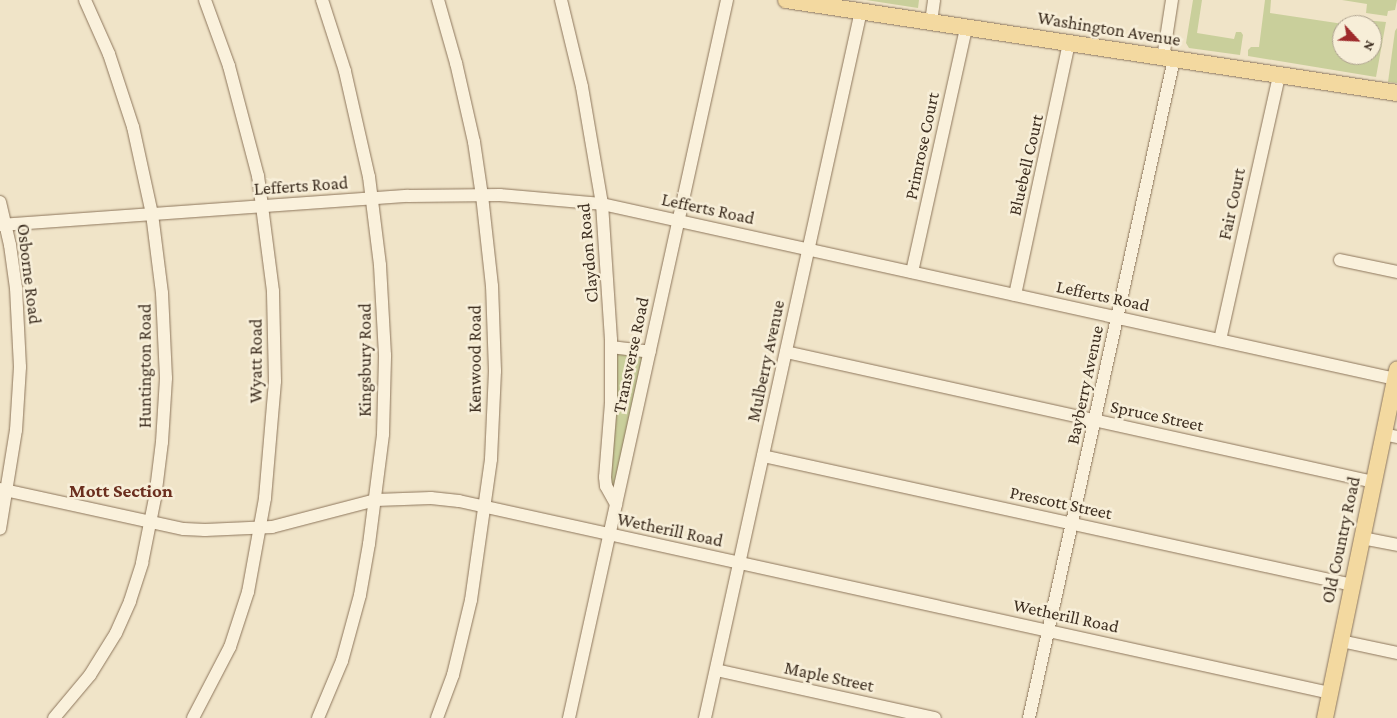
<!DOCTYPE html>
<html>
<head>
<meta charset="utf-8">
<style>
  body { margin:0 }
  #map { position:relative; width:1397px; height:718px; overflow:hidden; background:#f0e4c8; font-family:"Crimson Pro",serif }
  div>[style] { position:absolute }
  .green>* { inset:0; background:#c9cf9b }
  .roads { filter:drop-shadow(0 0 1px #8d765c) drop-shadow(0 0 1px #8d765c) }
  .minor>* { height:12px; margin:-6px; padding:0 6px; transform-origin:6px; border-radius:6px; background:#faf1dc }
  .major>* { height:16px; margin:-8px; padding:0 8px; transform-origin:8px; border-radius:8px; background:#f3d9a0 }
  span { translate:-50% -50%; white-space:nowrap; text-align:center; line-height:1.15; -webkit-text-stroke:5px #f7eed8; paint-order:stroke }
  .street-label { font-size:18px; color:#3d2e20 }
  .neighbourhood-label { font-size:19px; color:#6b2e1e; font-weight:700 }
  .north { position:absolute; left:1332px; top:15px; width:50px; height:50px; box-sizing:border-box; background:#f7eed8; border:1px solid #ada18e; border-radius:50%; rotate:115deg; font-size:14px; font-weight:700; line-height:20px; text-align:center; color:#3d2e20 }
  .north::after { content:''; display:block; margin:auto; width:18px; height:22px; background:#9e2a2b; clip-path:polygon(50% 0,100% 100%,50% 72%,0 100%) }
</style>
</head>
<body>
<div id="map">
  <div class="green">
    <i style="clip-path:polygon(866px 0,919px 0,918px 8px)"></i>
    <i style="clip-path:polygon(1193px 0,1202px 0,1197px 33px,1234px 39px,1236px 32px,1241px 32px,1243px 35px,1240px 55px,1189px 48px,1186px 43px)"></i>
    <i style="clip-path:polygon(1265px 0,1271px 0,1270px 13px,1350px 25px,1342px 25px,1342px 55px,1372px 55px,1372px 25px,1364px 25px,1364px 20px,1386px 22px,1376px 77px,1248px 56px,1248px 50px,1251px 47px,1259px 47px)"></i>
    <i style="clip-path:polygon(1342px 0,1397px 0,1395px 10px,1388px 11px,1387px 16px,1366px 13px,1367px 4px)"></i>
    <i style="clip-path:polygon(1397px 28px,1397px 83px,1388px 82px,1395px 31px)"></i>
    <i style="clip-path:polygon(611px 347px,649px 352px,616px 504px,610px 496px)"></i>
  </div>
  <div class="roads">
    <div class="minor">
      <i style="left:561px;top:0;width:89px;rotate:76.4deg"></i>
      <i style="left:582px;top:87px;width:119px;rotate:80.3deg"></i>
      <i style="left:602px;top:204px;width:136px;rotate:86.2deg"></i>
      <i style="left:611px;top:340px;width:63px;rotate:90deg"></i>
      <i style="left:611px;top:403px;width:74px;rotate:94.6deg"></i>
      <i style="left:605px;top:477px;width:9px;rotate:84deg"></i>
      <i style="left:606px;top:486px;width:21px;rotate:61deg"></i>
      <i style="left:931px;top:22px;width:22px;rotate:-82deg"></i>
      <i style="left:1163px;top:58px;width:59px;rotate:-81.2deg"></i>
      <i style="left:0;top:202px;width:44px;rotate:76.9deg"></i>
      <i style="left:10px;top:245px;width:43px;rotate:82.1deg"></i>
      <i style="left:16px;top:288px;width:79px;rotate:87.1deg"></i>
      <i style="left:20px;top:367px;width:63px;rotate:93.6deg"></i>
      <i style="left:16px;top:430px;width:100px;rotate:99.2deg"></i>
      <i style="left:0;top:225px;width:409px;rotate:-4.1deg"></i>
      <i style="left:408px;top:196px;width:92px;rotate:-0.6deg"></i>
      <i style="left:500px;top:195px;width:102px;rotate:5deg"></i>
      <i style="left:602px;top:204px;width:812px;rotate:12.44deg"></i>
      <i style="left:1340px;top:260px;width:58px;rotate:11.9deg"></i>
      <i style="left:912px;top:272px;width:250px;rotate:-77.5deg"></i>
      <i style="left:1015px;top:295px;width:258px;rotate:-77.9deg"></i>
      <i style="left:1220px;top:340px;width:271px;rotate:-77.4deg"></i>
      <i style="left:611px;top:347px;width:39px;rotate:7deg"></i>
      <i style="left:786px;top:352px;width:602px;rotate:12.47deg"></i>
      <i style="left:1383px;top:434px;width:14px;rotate:12deg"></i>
      <i style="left:763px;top:456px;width:603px;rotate:12.35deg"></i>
      <i style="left:0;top:489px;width:188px;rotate:12.3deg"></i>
      <i style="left:184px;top:529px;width:21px;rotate:3deg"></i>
      <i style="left:205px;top:530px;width:67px;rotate:-2.6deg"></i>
      <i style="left:272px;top:527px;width:107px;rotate:-14.6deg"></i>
      <i style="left:376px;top:500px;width:55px;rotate:-2.1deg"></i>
      <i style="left:431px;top:498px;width:28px;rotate:6deg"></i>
      <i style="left:459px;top:501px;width:892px;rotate:12.43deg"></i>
      <i style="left:1362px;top:538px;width:36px;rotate:11deg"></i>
      <i style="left:1341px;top:641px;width:57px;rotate:12.1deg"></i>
      <i style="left:716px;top:670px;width:224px;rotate:12.4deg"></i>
      <i style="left:54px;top:718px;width:56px;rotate:-50.1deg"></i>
      <i style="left:90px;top:675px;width:49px;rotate:-58.2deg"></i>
      <i style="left:116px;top:633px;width:35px;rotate:-66deg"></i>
      <i style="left:130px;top:601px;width:40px;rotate:-72deg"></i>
      <i style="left:142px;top:563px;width:66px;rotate:-78.7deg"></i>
      <i style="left:155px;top:498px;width:56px;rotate:-82.9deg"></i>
      <i style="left:162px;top:442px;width:64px;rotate:-86.4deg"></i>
      <i style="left:166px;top:378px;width:85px;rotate:-92.7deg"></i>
      <i style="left:162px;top:293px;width:80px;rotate:-97.2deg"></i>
      <i style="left:152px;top:214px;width:89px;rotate:-102.3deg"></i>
      <i style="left:133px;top:127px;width:77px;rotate:-108.2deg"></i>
      <i style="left:109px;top:54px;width:59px;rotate:-114deg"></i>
      <i style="left:193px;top:718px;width:80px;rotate:-62.5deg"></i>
      <i style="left:230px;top:647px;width:58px;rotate:-71.9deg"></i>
      <i style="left:248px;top:592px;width:96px;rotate:-79.7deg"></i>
      <i style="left:265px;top:498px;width:117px;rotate:-85.1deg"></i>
      <i style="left:275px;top:381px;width:90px;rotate:-91.3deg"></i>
      <i style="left:273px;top:291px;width:116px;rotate:-97.4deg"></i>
      <i style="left:258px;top:176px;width:114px;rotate:-104.8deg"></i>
      <i style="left:229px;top:66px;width:70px;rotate:-110deg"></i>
      <i style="left:318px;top:718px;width:62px;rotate:-67.2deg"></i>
      <i style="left:342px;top:661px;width:68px;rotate:-74.7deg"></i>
      <i style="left:360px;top:595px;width:52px;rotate:-80deg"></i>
      <i style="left:369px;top:544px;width:111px;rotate:-82.7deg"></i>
      <i style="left:383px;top:434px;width:79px;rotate:-88.5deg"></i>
      <i style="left:385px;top:355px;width:90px;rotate:-93.2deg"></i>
      <i style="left:380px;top:265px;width:89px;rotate:-97.1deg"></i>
      <i style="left:369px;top:177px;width:109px;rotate:-102.8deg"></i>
      <i style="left:345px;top:71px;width:75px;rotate:-107.9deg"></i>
      <i style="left:437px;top:718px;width:46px;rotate:-69.6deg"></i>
      <i style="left:453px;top:675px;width:77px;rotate:-76.5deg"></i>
      <i style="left:471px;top:600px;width:142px;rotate:-81.9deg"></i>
      <i style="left:491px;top:459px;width:88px;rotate:-87.4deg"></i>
      <i style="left:495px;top:371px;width:85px;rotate:-92deg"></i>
      <i style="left:492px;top:286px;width:91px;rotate:-96.3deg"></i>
      <i style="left:482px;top:196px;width:55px;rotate:-98.4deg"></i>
      <i style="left:474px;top:142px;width:81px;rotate:-102.8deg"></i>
      <i style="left:456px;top:63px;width:66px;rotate:-105.9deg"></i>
      <i style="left:569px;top:718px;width:735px;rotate:-77.59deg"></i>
      <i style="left:705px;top:718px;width:724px;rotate:-77.56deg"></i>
      <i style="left:1029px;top:718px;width:675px;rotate:-77.59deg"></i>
    </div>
    <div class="major">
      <i style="left:786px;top:0;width:618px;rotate:8.65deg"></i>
      <i style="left:1325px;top:718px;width:356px;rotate:-78.3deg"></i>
    </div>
  </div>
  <div class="street-label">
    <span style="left:1109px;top:29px;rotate:9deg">Washington Avenue</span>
    <span style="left:922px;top:146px;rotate:-78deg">Primrose Court</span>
    <span style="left:1026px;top:165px;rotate:-77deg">Bluebell Court</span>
    <span style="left:301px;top:186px;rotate:-4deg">Lefferts Road</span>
    <span style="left:1232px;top:204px;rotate:-78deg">Fair Court</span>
    <span style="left:708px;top:209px;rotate:12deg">Lefferts Road</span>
    <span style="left:588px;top:253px;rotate:-95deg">Claydon Road</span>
    <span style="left:29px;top:274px;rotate:83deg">Osborne Road</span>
    <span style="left:1103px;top:296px;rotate:12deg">Lefferts Road</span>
    <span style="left:631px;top:355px;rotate:-78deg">Transverse Road</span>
    <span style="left:475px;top:359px;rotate:-90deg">Kenwood Road</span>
    <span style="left:365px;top:360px;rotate:-90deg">Kingsbury Road</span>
    <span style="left:256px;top:361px;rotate:-90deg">Wyatt Road</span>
    <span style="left:766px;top:361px;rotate:-78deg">Mulberry Avenue</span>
    <span style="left:145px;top:366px;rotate:-90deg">Huntington Road</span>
    <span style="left:1085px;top:385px;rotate:-78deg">Bayberry Avenue</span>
    <span style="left:1157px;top:416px;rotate:12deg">Spruce Street</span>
    <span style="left:1061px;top:503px;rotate:12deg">Prescott Street</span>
    <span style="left:670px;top:530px;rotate:12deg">Wetherill Road</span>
    <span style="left:1341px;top:540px;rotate:-78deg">Old Country Road</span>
    <span style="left:1066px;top:616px;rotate:12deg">Wetherill Road</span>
    <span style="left:829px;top:677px;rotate:12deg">Maple Street</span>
  </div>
  <div class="neighbourhood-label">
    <span style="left:121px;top:491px">Mott Section</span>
  </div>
  <div class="north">N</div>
</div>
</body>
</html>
